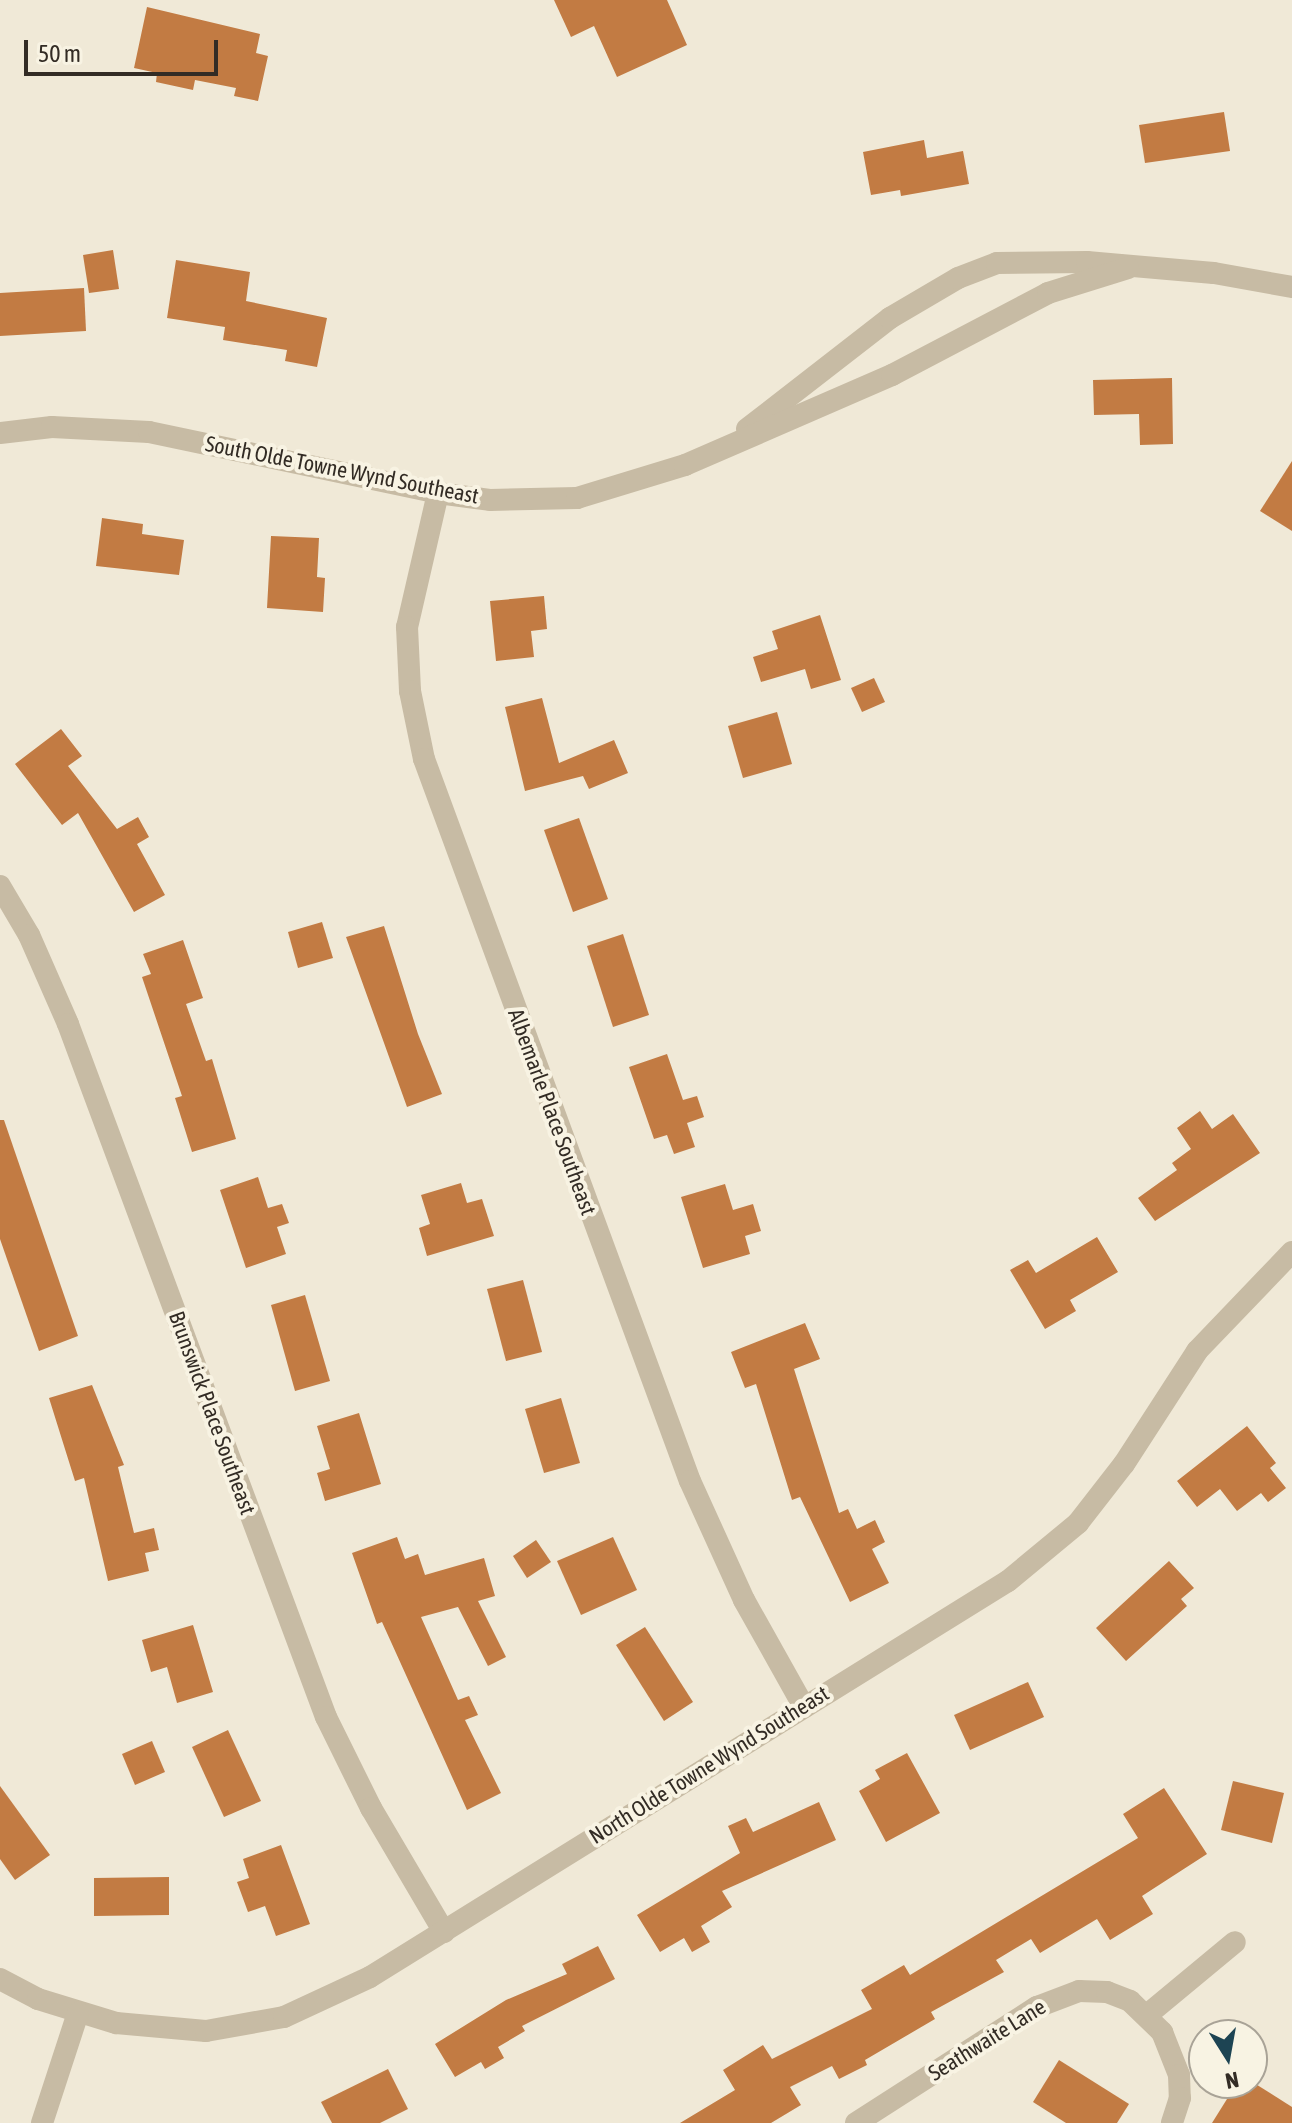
<!DOCTYPE html>
<html>
<head>
<meta charset="utf-8">
<style>
  body { margin:0 }
  #map { position:relative; width:1292px; height:2123px; overflow:hidden; background:#f0e9d7; font-family:"Asap Condensed",sans-serif }
  div>[style] { position:absolute }
  .building>* { inset:0; background:#c27b43 }
  .street>* { height:22px; margin:-11px; padding:0 11px; transform-origin:11px; border-radius:11px; background:#c7bba4 }
  span { translate:-50% -50%; white-space:nowrap; text-align:center; line-height:1.15; -webkit-text-stroke:8px #f8f3e3; paint-order:stroke }
  .street-label { font-size:22px; color:#332c25 }
  .north { position:absolute; left:1188px; top:2019px; width:80px; height:80px; box-sizing:border-box; background:#f8f3e3; border:2px solid #a9a397; border-radius:50%; rotate:169deg; font-size:22px; font-weight:700; line-height:32px; text-align:center; color:#332c25 }
  .north::after { content:''; display:block; margin:auto; width:28px; height:36px; background:#1d4453; clip-path:polygon(50% 0,100% 100%,50% 72%,0 100%) }
  .scale { position:absolute; left:24px; top:40px; width:194px; height:36px; box-sizing:border-box; border:4px solid #332c25; border-top:0; padding-left:10px; font-size:24px; line-height:28px; white-space:nowrap; color:#332c25; -webkit-text-stroke:6px #f8f3e3; paint-order:stroke }
</style>
</head>
<body>
<div id="map">
  <div class="building">
    <i style="clip-path:polygon(554px 0,667px 0,687px 45px,617px 77px,594px 26px,571px 37px)"></i>
    <i style="clip-path:polygon(147px 7px,260px 34px,256px 53px,268px 56px,258px 101px,234px 96px,236px 88px,195px 80px,193px 90px,156px 82px,157px 73px,134px 68px)"></i>
    <i style="clip-path:polygon(1224px 112px,1230px 151px,1145px 163px,1139px 125px)"></i>
    <i style="clip-path:polygon(924px 140px,927px 158px,963px 151px,969px 184px,901px 196px,900px 190px,871px 195px,863px 152px)"></i>
    <i style="clip-path:polygon(113px 250px,119px 289px,89px 293px,83px 255px)"></i>
    <i style="clip-path:polygon(176px 260px,250px 272px,246px 301px,327px 318px,317px 367px,285px 361px,287px 350px,223px 340px,225px 327px,167px 318px)"></i>
    <i style="clip-path:polygon(84px 288px,86px 331px,0 336px,0 293px)"></i>
    <i style="clip-path:polygon(1172px 378px,1173px 444px,1140px 445px,1139px 414px,1094px 415px,1093px 380px)"></i>
    <i style="clip-path:polygon(1292px 461px,1292px 531px,1260px 511px)"></i>
    <i style="clip-path:polygon(102px 518px,143px 524px,142px 534px,184px 540px,179px 575px,96px 566px)"></i>
    <i style="clip-path:polygon(271px 536px,319px 538px,317px 577px,325px 578px,323px 612px,267px 608px)"></i>
    <i style="clip-path:polygon(544px 596px,547px 629px,531px 631px,534px 657px,496px 661px,490px 601px)"></i>
    <i style="clip-path:polygon(820px 615px,841px 680px,811px 689px,805px 669px,761px 682px,753px 657px,778px 649px,772px 631px)"></i>
    <i style="clip-path:polygon(874px 678px,885px 702px,862px 712px,851px 688px)"></i>
    <i style="clip-path:polygon(542px 698px,559px 763px,614px 740px,628px 773px,589px 789px,583px 776px,525px 791px,505px 707px)"></i>
    <i style="clip-path:polygon(777px 712px,792px 764px,743px 778px,728px 726px)"></i>
    <i style="clip-path:polygon(61px 729px,82px 756px,68px 766px,117px 829px,138px 817px,149px 837px,137px 844px,165px 895px,134px 912px,78px 813px,62px 825px,15px 764px)"></i>
    <i style="clip-path:polygon(579px 818px,608px 899px,573px 912px,544px 830px)"></i>
    <i style="clip-path:polygon(322px 922px,333px 958px,298px 968px,288px 932px)"></i>
    <i style="clip-path:polygon(384px 926px,418px 1034px,442px 1094px,407px 1107px,346px 937px)"></i>
    <i style="clip-path:polygon(623px 934px,649px 1015px,613px 1027px,587px 946px)"></i>
    <i style="clip-path:polygon(183px 940px,203px 998px,186px 1004px,206px 1061px,212px 1059px,236px 1139px,192px 1152px,175px 1098px,182px 1096px,142px 977px,151px 974px,143px 954px)"></i>
    <i style="clip-path:polygon(667px 1054px,683px 1100px,697px 1096px,704px 1117px,687px 1123px,695px 1147px,674px 1154px,667px 1135px,654px 1139px,629px 1067px)"></i>
    <i style="clip-path:polygon(1200px 1111px,1212px 1129px,1233px 1114px,1260px 1153px,1155px 1221px,1138px 1198px,1177px 1170px,1172px 1163px,1191px 1149px,1177px 1128px)"></i>
    <i style="clip-path:polygon(0 1120px,4px 1120px,78px 1336px,39px 1351px,0 1239px)"></i>
    <i style="clip-path:polygon(258px 1177px,268px 1208px,282px 1204px,289px 1223px,277px 1227px,286px 1254px,246px 1268px,220px 1190px)"></i>
    <i style="clip-path:polygon(461px 1183px,467px 1203px,482px 1199px,494px 1236px,427px 1256px,419px 1228px,430px 1224px,421px 1195px)"></i>
    <i style="clip-path:polygon(725px 1184px,733px 1210px,753px 1204px,761px 1231px,745px 1236px,750px 1254px,703px 1268px,681px 1197px)"></i>
    <i style="clip-path:polygon(1097px 1237px,1118px 1272px,1070px 1300px,1076px 1311px,1045px 1329px,1010px 1270px,1028px 1260px,1036px 1273px)"></i>
    <i style="clip-path:polygon(523px 1280px,542px 1352px,506px 1361px,487px 1289px)"></i>
    <i style="clip-path:polygon(305px 1295px,330px 1381px,295px 1391px,271px 1305px)"></i>
    <i style="clip-path:polygon(805px 1323px,820px 1359px,794px 1369px,839px 1513px,848px 1509px,857px 1529px,875px 1520px,885px 1542px,872px 1549px,889px 1583px,850px 1602px,800px 1497px,792px 1500px,756px 1384px,745px 1388px,731px 1352px)"></i>
    <i style="clip-path:polygon(92px 1385px,124px 1465px,118px 1467px,134px 1533px,154px 1528px,159px 1550px,145px 1553px,149px 1571px,108px 1581px,84px 1478px,75px 1481px,49px 1398px)"></i>
    <i style="clip-path:polygon(561px 1398px,580px 1463px,544px 1473px,525px 1409px)"></i>
    <i style="clip-path:polygon(359px 1413px,381px 1484px,325px 1501px,317px 1473px,330px 1469px,317px 1426px)"></i>
    <i style="clip-path:polygon(1247px 1426px,1276px 1463px,1270px 1468px,1286px 1488px,1268px 1502px,1261px 1493px,1237px 1511px,1220px 1489px,1197px 1507px,1177px 1481px)"></i>
    <i style="clip-path:polygon(397px 1537px,405px 1559px,418px 1554px,425px 1575px,484px 1558px,495px 1596px,478px 1601px,506px 1657px,488px 1666px,458px 1607px,421px 1617px,458px 1700px,469px 1696px,478px 1715px,465px 1720px,501px 1793px,467px 1810px,382px 1622px,377px 1624px,352px 1553px)"></i>
    <i style="clip-path:polygon(613px 1537px,637px 1590px,581px 1615px,557px 1561px)"></i>
    <i style="clip-path:polygon(536px 1540px,551px 1562px,527px 1578px,513px 1556px)"></i>
    <i style="clip-path:polygon(1169px 1561px,1194px 1588px,1181px 1599px,1187px 1606px,1126px 1661px,1096px 1628px)"></i>
    <i style="clip-path:polygon(193px 1625px,213px 1692px,177px 1703px,167px 1667px,151px 1672px,142px 1640px)"></i>
    <i style="clip-path:polygon(645px 1627px,693px 1702px,664px 1721px,616px 1645px)"></i>
    <i style="clip-path:polygon(1028px 1682px,1044px 1717px,970px 1750px,954px 1715px)"></i>
    <i style="clip-path:polygon(228px 1730px,261px 1801px,224px 1817px,192px 1747px)"></i>
    <i style="clip-path:polygon(152px 1741px,165px 1772px,135px 1785px,122px 1754px)"></i>
    <i style="clip-path:polygon(907px 1753px,940px 1813px,886px 1842px,859px 1791px,880px 1779px,875px 1770px)"></i>
    <i style="clip-path:polygon(1233px 1781px,1284px 1793px,1272px 1843px,1221px 1830px)"></i>
    <i style="clip-path:polygon(0 1786px,50px 1855px,15px 1880px,0 1859px)"></i>
    <i style="clip-path:polygon(1164px 1788px,1207px 1854px,1142px 1896px,1153px 1914px,1110px 1940px,1097px 1919px,1040px 1953px,1031px 1939px,996px 1960px,1004px 1972px,931px 2012px,935px 2019px,865px 2060px,867px 2065px,839px 2079px,832px 2066px,790px 2087px,801px 2105px,771px 2123px,680px 2123px,735px 2090px,723px 2070px,763px 2045px,772px 2059px,872px 2009px,861px 1990px,904px 1965px,910px 1975px,1138px 1838px,1123px 1814px)"></i>
    <i style="clip-path:polygon(819px 1802px,836px 1840px,722px 1891px,732px 1907px,701px 1926px,710px 1942px,692px 1952px,684px 1938px,660px 1952px,637px 1915px,740px 1853px,728px 1826px,746px 1818px,753px 1832px)"></i>
    <i style="clip-path:polygon(281px 1845px,310px 1924px,276px 1936px,265px 1906px,248px 1912px,237px 1882px,249px 1878px,243px 1859px)"></i>
    <i style="clip-path:polygon(169px 1877px,169px 1915px,94px 1916px,94px 1878px)"></i>
    <i style="clip-path:polygon(598px 1946px,615px 1979px,522px 2026px,525px 2031px,498px 2047px,504px 2058px,485px 2069px,481px 2062px,455px 2077px,435px 2044px,506px 2000px,567px 1974px,562px 1964px)"></i>
    <i style="clip-path:polygon(1059px 2060px,1129px 2104px,1117px 2123px,1066px 2123px,1033px 2102px)"></i>
    <i style="clip-path:polygon(388px 2069px,408px 2109px,380px 2123px,332px 2123px,321px 2102px)"></i>
    <i style="clip-path:polygon(1237px 2083px,1254px 2083px,1292px 2107px,1292px 2123px,1212px 2123px)"></i>
  </div>
  <div class="street">
    <i style="left:747px;top:429px;width:181px;rotate:-37.8deg"></i>
    <i style="left:890px;top:318px;width:79px;rotate:-30.5deg"></i>
    <i style="left:958px;top:278px;width:42px;rotate:-21deg"></i>
    <i style="left:997px;top:263px;width:90px;rotate:-0.6deg"></i>
    <i style="left:1087px;top:262px;width:127px;rotate:5deg"></i>
    <i style="left:1214px;top:273px;width:79px;rotate:10.2deg"></i>
    <i style="left:0;top:433px;width:52px;rotate:-6.6deg"></i>
    <i style="left:52px;top:427px;width:97px;rotate:3deg"></i>
    <i style="left:149px;top:432px;width:295px;rotate:11.9deg"></i>
    <i style="left:438px;top:493px;width:52px;rotate:7.7deg"></i>
    <i style="left:490px;top:500px;width:87px;rotate:-1.3deg"></i>
    <i style="left:577px;top:498px;width:113px;rotate:-17deg"></i>
    <i style="left:685px;top:465px;width:226px;rotate:-23.5deg"></i>
    <i style="left:892px;top:375px;width:176px;rotate:-27.7deg"></i>
    <i style="left:1048px;top:293px;width:84px;rotate:-17.4deg"></i>
    <i style="left:438px;top:493px;width:138px;rotate:103deg"></i>
    <i style="left:407px;top:627px;width:64px;rotate:87.3deg"></i>
    <i style="left:410px;top:691px;width:69px;rotate:78.4deg"></i>
    <i style="left:424px;top:759px;width:769px;rotate:69.78deg"></i>
    <i style="left:690px;top:1481px;width:131px;rotate:65.6deg"></i>
    <i style="left:744px;top:1600px;width:123px;rotate:60.7deg"></i>
    <i style="left:0;top:886px;width:57px;rotate:59.4deg"></i>
    <i style="left:29px;top:935px;width:97px;rotate:66.3deg"></i>
    <i style="left:68px;top:1024px;width:739px;rotate:69.58deg"></i>
    <i style="left:326px;top:1717px;width:102px;rotate:63.7deg"></i>
    <i style="left:371px;top:1808px;width:144px;rotate:59.5deg"></i>
    <i style="left:0;top:1979px;width:43px;rotate:27.8deg"></i>
    <i style="left:38px;top:1999px;width:82px;rotate:17.1deg"></i>
    <i style="left:116px;top:2023px;width:90px;rotate:5.1deg"></i>
    <i style="left:206px;top:2031px;width:79px;rotate:-10.2deg"></i>
    <i style="left:284px;top:2017px;width:95px;rotate:-24.9deg"></i>
    <i style="left:370px;top:1977px;width:751px;rotate:-31.83deg"></i>
    <i style="left:1008px;top:1581px;width:91px;rotate:-39.6deg"></i>
    <i style="left:1078px;top:1523px;width:75px;rotate:-52.1deg"></i>
    <i style="left:1124px;top:1464px;width:135px;rotate:-57.1deg"></i>
    <i style="left:1197px;top:1351px;width:137px;rotate:-46.2deg"></i>
    <i style="left:1147px;top:2015px;width:114px;rotate:-39.7deg"></i>
    <i style="left:42px;top:2123px;width:116px;rotate:-71.9deg"></i>
    <i style="left:856px;top:2123px;width:215px;rotate:-32.7deg"></i>
    <i style="left:1037px;top:2007px;width:45px;rotate:-20.9deg"></i>
    <i style="left:1079px;top:1991px;width:28px;rotate:2deg"></i>
    <i style="left:1107px;top:1992px;width:25px;rotate:21deg"></i>
    <i style="left:1130px;top:2001px;width:45px;rotate:44.1deg"></i>
    <i style="left:1162px;top:2032px;width:46px;rotate:68.4deg"></i>
    <i style="left:1179px;top:2075px;width:23px;rotate:88deg"></i>
    <i style="left:1180px;top:2098px;width:26px;rotate:108deg"></i>
  </div>
  <div class="street-label">
    <span style="left:342px;top:470px;rotate:11deg">South Olde Towne Wynd Southeast</span>
    <span style="left:552px;top:1112px;rotate:70deg">Albemarle Place Southeast</span>
    <span style="left:212px;top:1413px;rotate:70deg">Brunswick Place Southeast</span>
    <span style="left:709px;top:1765px;rotate:-32deg">North Olde Towne Wynd Southeast</span>
    <span style="left:987px;top:2040px;rotate:-32deg">Seathwaite Lane</span>
  </div>
  <div class="north">N</div>
  <div class="scale">50 m</div>
</div>
</body>
</html>
